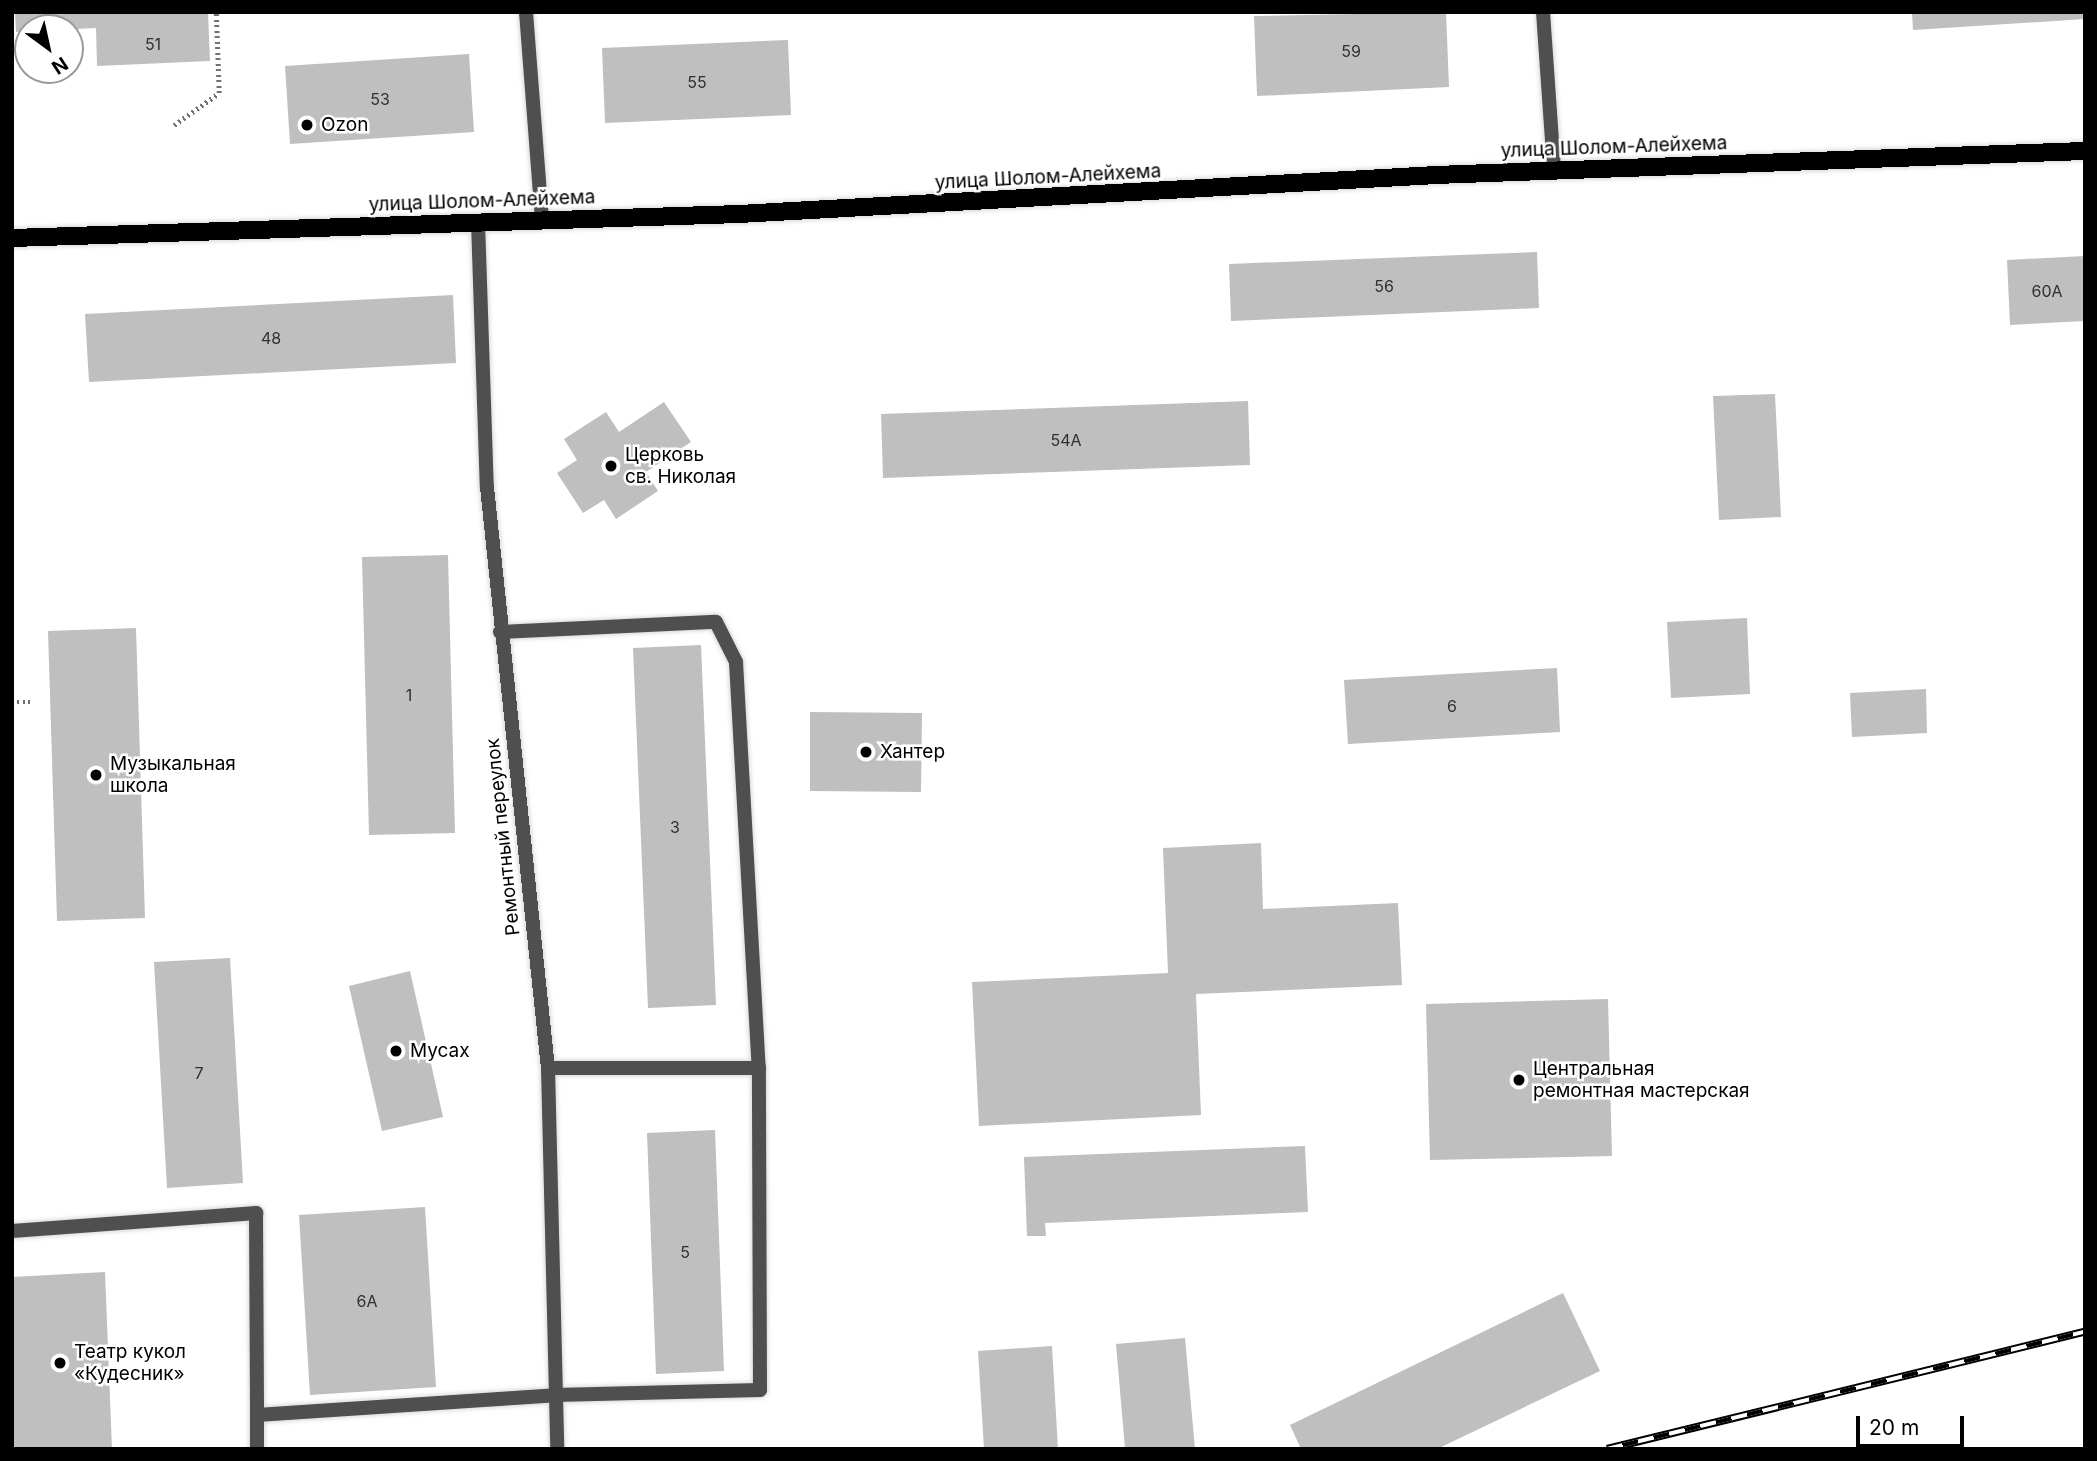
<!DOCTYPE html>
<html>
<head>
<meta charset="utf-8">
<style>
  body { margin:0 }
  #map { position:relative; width:2097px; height:1461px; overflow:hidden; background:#fff; font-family:Inter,sans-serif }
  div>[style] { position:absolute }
  .building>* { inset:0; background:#bfbfbf }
  .path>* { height:4.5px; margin-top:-2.25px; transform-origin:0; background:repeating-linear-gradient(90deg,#717171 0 2px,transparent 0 5.5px) }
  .roads { filter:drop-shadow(0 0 2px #dbdbdb) drop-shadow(0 0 2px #dbdbdb) }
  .service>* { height:14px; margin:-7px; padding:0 7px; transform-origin:7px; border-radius:7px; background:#4f4f4f }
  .minor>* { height:14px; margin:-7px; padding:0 7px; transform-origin:7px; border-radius:7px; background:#4f4f4f }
  .primary>* { height:18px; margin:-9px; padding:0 9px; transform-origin:9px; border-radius:9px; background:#000 }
  .rail>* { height:8px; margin-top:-4px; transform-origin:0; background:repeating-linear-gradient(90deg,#fff 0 16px,#000 0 32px); box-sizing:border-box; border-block:2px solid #000 }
  .dots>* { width:19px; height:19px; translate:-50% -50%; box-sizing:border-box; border:4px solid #fff; border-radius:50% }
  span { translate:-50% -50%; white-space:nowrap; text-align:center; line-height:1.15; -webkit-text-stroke:5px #fff; paint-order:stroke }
  .number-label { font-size:16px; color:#303030 }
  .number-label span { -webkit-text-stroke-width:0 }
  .poi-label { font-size:19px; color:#000 }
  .left { translate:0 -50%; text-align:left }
  .street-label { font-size:19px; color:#000 }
  .frame { position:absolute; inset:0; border:14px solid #000; pointer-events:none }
  .north { position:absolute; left:14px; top:14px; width:70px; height:70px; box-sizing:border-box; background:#fff; border:2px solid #999; border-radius:50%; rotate:147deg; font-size:19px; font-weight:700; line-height:28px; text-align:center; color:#000 }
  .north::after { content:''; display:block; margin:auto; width:24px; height:32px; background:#000; clip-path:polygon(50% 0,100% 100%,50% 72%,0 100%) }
  .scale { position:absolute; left:1856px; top:1416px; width:108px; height:32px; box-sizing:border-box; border:4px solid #000; border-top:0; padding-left:9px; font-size:21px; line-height:24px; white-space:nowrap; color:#000; -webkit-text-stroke:5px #fff; paint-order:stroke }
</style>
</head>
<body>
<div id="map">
  <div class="building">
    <i style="clip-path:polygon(15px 12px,208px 12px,210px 61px,97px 66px,96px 28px,16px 32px)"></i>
    <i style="clip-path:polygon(1446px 12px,1449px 87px,1257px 96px,1254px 16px)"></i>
    <i style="clip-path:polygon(1912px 12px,2085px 12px,2085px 19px,1913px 30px)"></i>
    <i style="clip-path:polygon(788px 40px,791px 115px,605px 123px,602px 48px)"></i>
    <i style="clip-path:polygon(469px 54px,474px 132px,290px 144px,285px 66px)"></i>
    <i style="clip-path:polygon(1537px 252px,1539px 308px,1231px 321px,1229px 264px)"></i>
    <i style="clip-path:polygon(2085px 256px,2085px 321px,2010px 325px,2007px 260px)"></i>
    <i style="clip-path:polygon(453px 295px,456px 363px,89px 382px,85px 314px)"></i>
    <i style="clip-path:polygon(1775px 394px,1781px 517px,1719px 520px,1713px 396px)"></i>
    <i style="clip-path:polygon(1248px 401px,1250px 465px,883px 478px,881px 414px)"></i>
    <i style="clip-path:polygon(664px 402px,691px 442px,646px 472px,658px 491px,616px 519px,604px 500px,583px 513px,557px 473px,577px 460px,564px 439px,606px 412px,619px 432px)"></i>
    <i style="clip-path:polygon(448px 555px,455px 833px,369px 835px,362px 557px)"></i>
    <i style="clip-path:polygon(1747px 618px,1750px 694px,1671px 698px,1667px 622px)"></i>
    <i style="clip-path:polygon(136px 628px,145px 918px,57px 921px,48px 631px)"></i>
    <i style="clip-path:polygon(701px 645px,716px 1005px,648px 1008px,633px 648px)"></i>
    <i style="clip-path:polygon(1557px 668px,1560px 732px,1348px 744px,1344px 680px)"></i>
    <i style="clip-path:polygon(1926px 689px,1927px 733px,1852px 737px,1850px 693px)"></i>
    <i style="clip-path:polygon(810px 712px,922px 713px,921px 792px,810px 791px)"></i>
    <i style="clip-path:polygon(1261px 843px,1263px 909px,1398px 903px,1402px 985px,1196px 994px,1201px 1115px,979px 1126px,972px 982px,1168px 973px,1163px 848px)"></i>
    <i style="clip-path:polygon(230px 958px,243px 1183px,167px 1188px,154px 962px)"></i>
    <i style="clip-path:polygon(410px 971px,443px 1117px,382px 1131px,349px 986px)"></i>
    <i style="clip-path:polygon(1608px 999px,1612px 1156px,1430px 1160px,1426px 1004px)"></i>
    <i style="clip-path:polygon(715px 1130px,724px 1371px,656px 1374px,647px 1133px)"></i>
    <i style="clip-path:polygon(1305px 1146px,1308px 1212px,1045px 1223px,1046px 1236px,1027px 1236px,1024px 1157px)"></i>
    <i style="clip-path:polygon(425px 1207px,436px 1387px,310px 1395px,299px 1215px)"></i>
    <i style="clip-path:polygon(105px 1272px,112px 1449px,12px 1449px,12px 1277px)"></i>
    <i style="clip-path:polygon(1563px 1293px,1600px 1371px,1437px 1449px,1301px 1449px,1290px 1425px)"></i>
    <i style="clip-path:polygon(1185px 1338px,1195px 1449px,1125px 1449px,1116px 1344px)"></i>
    <i style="clip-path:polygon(1052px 1346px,1058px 1449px,984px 1449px,978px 1351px)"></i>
  </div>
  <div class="path">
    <i style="left:174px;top:125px;width:55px;rotate:-35.4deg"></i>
    <i style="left:219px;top:93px;width:81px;rotate:-92.1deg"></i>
    <i style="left:12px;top:702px;width:18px"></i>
  </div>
  <div class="roads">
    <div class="service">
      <i style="left:526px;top:12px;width:209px;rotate:85.6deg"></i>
      <i style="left:500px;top:632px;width:216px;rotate:-2.7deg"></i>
      <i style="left:716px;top:622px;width:45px;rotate:63.4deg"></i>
      <i style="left:736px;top:662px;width:407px;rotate:86.8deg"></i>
      <i style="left:12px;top:1231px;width:245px;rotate:-4.2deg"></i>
      <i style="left:256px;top:1213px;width:202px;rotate:89.7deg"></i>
      <i style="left:257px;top:1415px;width:299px;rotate:-3.8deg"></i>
      <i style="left:555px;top:1395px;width:205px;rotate:-1.4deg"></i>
      <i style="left:760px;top:1390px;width:322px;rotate:-90.2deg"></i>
      <i style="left:759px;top:1068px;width:211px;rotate:180deg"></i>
      <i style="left:257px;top:1449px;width:34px;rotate:-90deg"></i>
    </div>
    <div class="minor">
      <i style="left:1543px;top:12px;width:159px;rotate:86deg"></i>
      <i style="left:478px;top:222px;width:265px;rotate:88.1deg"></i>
      <i style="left:487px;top:487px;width:584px;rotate:84.01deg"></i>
      <i style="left:548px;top:1068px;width:381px;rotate:88.6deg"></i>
    </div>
    <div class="primary">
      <i style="left:12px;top:238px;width:727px;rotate:-1.89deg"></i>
      <i style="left:739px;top:214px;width:698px;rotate:-3.2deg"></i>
      <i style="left:1436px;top:175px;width:649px;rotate:-2.12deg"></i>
    </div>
  </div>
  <div class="rail">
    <i style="left:1607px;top:1449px;width:492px;rotate:-13.8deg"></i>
  </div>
  <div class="dots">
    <i style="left:307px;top:125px;background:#000"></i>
    <i style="left:611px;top:466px;background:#000"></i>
    <i style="left:866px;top:752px;background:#000"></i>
    <i style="left:96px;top:775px;background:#000"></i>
    <i style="left:396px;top:1051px;background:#000"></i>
    <i style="left:1519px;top:1080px;background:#000"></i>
    <i style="left:60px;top:1363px;background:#000"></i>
  </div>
  <div class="number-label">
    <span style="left:153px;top:44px">51</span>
    <span style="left:1351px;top:51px">59</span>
    <span style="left:697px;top:82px">55</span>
    <span style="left:380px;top:99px">53</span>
    <span style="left:1384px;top:286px">56</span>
    <span style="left:2047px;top:291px">60А</span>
    <span style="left:271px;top:338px">48</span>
    <span style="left:1066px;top:440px">54А</span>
    <span style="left:409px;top:695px">1</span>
    <span style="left:1452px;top:706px">6</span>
    <span style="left:675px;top:827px">3</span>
    <span style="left:199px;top:1073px">7</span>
    <span style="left:685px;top:1252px">5</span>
    <span style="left:367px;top:1301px">6А</span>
  </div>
  <div class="poi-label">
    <span class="left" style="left:321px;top:125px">Ozon</span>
    <span class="left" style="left:625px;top:466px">Церковь<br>св. Николая</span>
    <span class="left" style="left:880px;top:752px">Хантер</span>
    <span class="left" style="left:110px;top:775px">Музыкальная<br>школа</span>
    <span class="left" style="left:410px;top:1051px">Мусах</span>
    <span class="left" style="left:1533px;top:1080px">Центральная<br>ремонтная мастерская</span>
    <span class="left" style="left:74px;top:1363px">Театр кукол<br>«Кудесник»</span>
  </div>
  <div class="street-label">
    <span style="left:1614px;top:147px;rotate:-2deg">улица Шолом-Алейхема</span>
    <span style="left:1048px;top:177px;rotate:-3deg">улица Шолом-Алейхема</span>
    <span style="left:482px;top:201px;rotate:-2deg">улица Шолом-Алейхема</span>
    <span style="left:503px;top:837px;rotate:-96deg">Ремонтный переулок</span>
  </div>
  <div class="frame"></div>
  <div class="north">N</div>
  <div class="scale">20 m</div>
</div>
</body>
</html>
